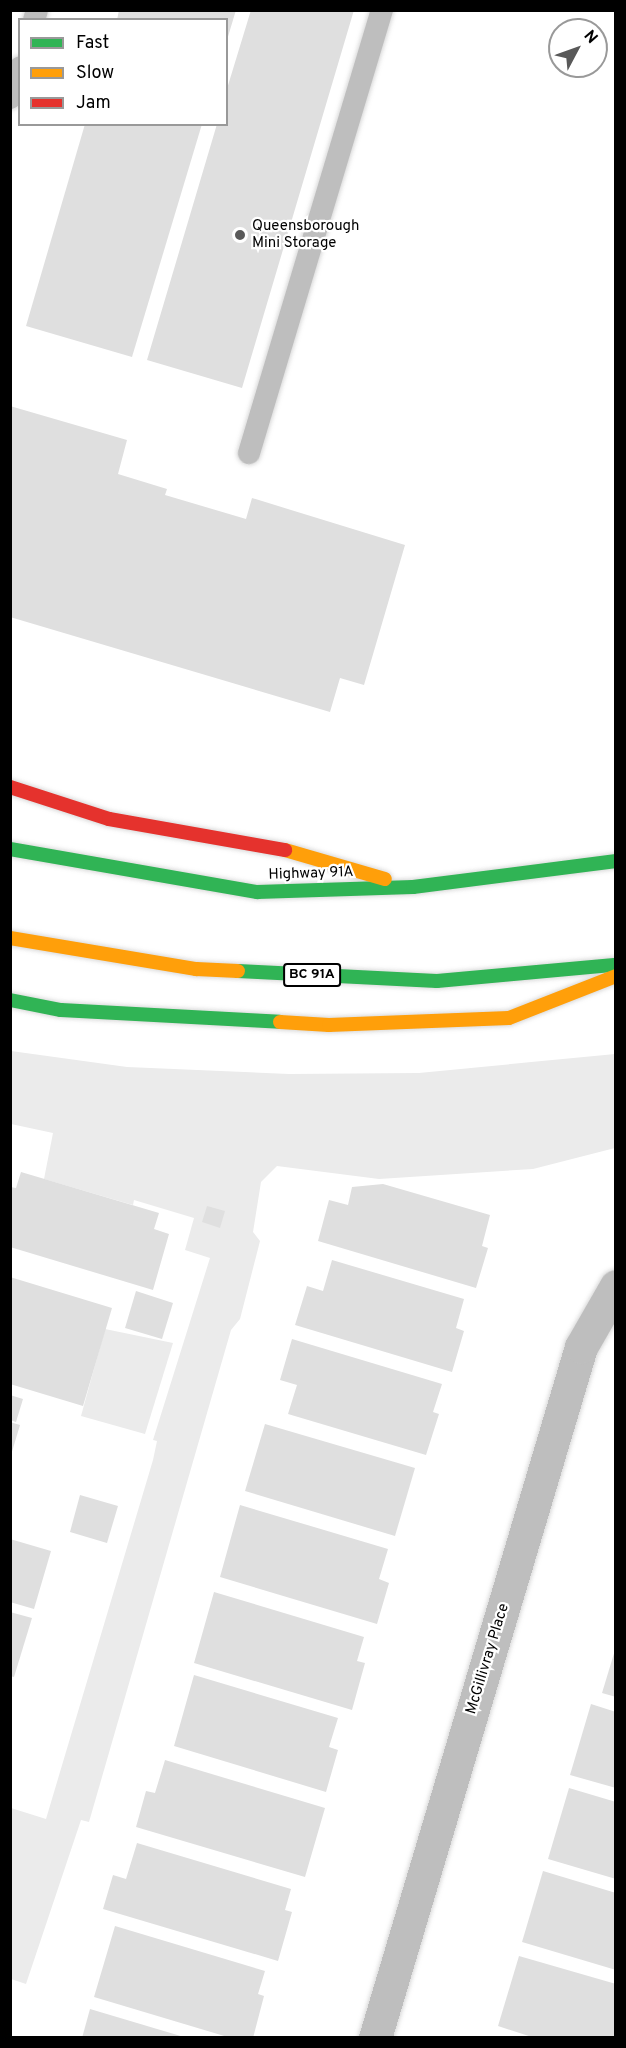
<!DOCTYPE html>
<html>
<head>
<meta charset="utf-8">
<style>
  body { margin:0 }
  #map { position:relative; width:626px; height:2048px; overflow:hidden; background:#fff; font-family:Overpass,sans-serif }
  div>[style] { position:absolute }
  .green>* { inset:0; background:#ebebeb }
  .building>* { inset:0; background:#dfdfdf }
  .roads { filter:drop-shadow(0 0 2px #dbdbdb) drop-shadow(0 0 2px #dbdbdb) }
  .lane>* { height:22px; margin:-11px; padding:0 11px; transform-origin:11px; border-radius:11px; background:#bebebe }
  .street>* { height:33px; margin:-16.5px; padding:0 16.5px; transform-origin:16.5px; border-radius:16.5px; background:#bebebe }
  .fast>* { height:14px; margin:-7px; padding:0 7px; transform-origin:7px; border-radius:7px; background:#30b455 }
  .slow>* { height:14px; margin:-7px; padding:0 7px; transform-origin:7px; border-radius:7px; background:#ff9f0a }
  .jam>* { height:14px; margin:-7px; padding:0 7px; transform-origin:7px; border-radius:7px; background:#e5322d }
  .dots>* { width:16px; height:16px; translate:-50% -50%; box-sizing:border-box; border:3px solid #fff; border-radius:50% }
  span { translate:-50% -50%; white-space:nowrap; text-align:center; line-height:1.15; -webkit-text-stroke:4.5px #fff; paint-order:stroke }
  .shield-label span { padding:2px 4px; background:#fff; border:2px solid; border-radius:4px; -webkit-text-stroke-width:0 }
  .shield-label { font-size:14px; color:#000; font-weight:700 }
  .poi-label { font-size:15px; color:#000 }
  .left { translate:0 -50%; text-align:left }
  .street-label { font-size:15px; color:#000 }
  .frame { position:absolute; inset:0; border:12px solid #000; pointer-events:none }
  .legend { position:absolute; left:18px; top:18px; width:210px; height:108px; box-sizing:border-box; background:#fff; border:2px solid #999; margin:0; padding:8px 10px; list-style:none; font-size:18px; color:#000 }
  .legend li { display:flex; align-items:center; gap:12px; height:30px }
  .legend b { width:30px; border:2px solid #999 }
  .north { position:absolute; left:548px; top:18px; width:60px; height:60px; box-sizing:border-box; background:#fff; border:2px solid #999; border-radius:50%; rotate:49deg; font-size:16px; font-weight:700; line-height:24px; text-align:center; color:#000 }
  .north::after { content:''; display:block; margin:auto; width:21px; height:27px; background:#595959; clip-path:polygon(50% 0,100% 100%,50% 72%,0 100%) }
</style>
</head>
<body>
<div id="map">
  <div class="green">
    <i style="clip-path:polygon(11px 1051px,127px 1067px,289px 1074px,419px 1073px,615px 1054px,615px 1148px,533px 1169px,379px 1179px,277px 1166px,261px 1182px,253px 1232px,260px 1241px,240px 1319px,231px 1330px,89px 1822px,81px 1820px,26px 1984px,11px 1979px,11px 1808px,46px 1819px,153px 1460px,157px 1441px,153px 1440px,210px 1258px,185px 1250px,194px 1218px,134px 1200px,133px 1205px,44px 1179px,53px 1133px,11px 1124px)"></i>
    <i style="clip-path:polygon(105px 1329px,173px 1343px,145px 1434px,81px 1416px)"></i>
  </div>
  <div class="building">
    <i style="clip-path:polygon(119px 10px,236px 10px,227px 40px,226px 20px,117px 20px)"></i>
    <i style="clip-path:polygon(251px 10px,354px 10px,242px 388px,147px 360px,217px 124px,226px 124px,226px 92px)"></i>
    <i style="clip-path:polygon(85px 124px,202px 124px,132px 357px,26px 326px)"></i>
    <i style="clip-path:polygon(10px 406px,127px 440px,118px 474px,167px 489px,165px 495px,246px 519px,252px 498px,405px 545px,364px 685px,340px 678px,330px 712px,10px 617px)"></i>
    <i style="clip-path:polygon(21px 1172px,159px 1213px,154px 1229px,169px 1234px,153px 1290px,10px 1247px,10px 1187px,16px 1188px)"></i>
    <i style="clip-path:polygon(383px 1184px,490px 1215px,482px 1246px,488px 1248px,476px 1288px,318px 1241px,329px 1200px,348px 1205px,352px 1187px)"></i>
    <i style="clip-path:polygon(207px 1206px,225px 1211px,220px 1228px,202px 1222px)"></i>
    <i style="clip-path:polygon(332px 1260px,464px 1299px,456px 1328px,464px 1331px,452px 1372px,295px 1325px,307px 1286px,323px 1291px)"></i>
    <i style="clip-path:polygon(10px 1277px,112px 1308px,83px 1406px,10px 1384px)"></i>
    <i style="clip-path:polygon(136px 1291px,173px 1303px,162px 1339px,125px 1328px)"></i>
    <i style="clip-path:polygon(292px 1339px,442px 1384px,433px 1412px,439px 1414px,426px 1455px,288px 1414px,297px 1385px,280px 1380px)"></i>
    <i style="clip-path:polygon(10px 1395px,23px 1399px,16px 1422px,10px 1420px)"></i>
    <i style="clip-path:polygon(10px 1422px,20px 1425px,11px 1455px,10px 1455px)"></i>
    <i style="clip-path:polygon(265px 1424px,415px 1468px,395px 1536px,245px 1491px)"></i>
    <i style="clip-path:polygon(80px 1495px,118px 1506px,107px 1543px,70px 1532px)"></i>
    <i style="clip-path:polygon(240px 1505px,388px 1549px,379px 1579px,389px 1583px,377px 1624px,220px 1577px)"></i>
    <i style="clip-path:polygon(10px 1539px,51px 1551px,34px 1609px,10px 1602px)"></i>
    <i style="clip-path:polygon(214px 1592px,364px 1637px,357px 1661px,365px 1663px,352px 1710px,194px 1663px)"></i>
    <i style="clip-path:polygon(10px 1612px,32px 1618px,14px 1677px,10px 1676px)"></i>
    <i style="clip-path:polygon(615px 1650px,616px 1650px,616px 1697px,602px 1693px)"></i>
    <i style="clip-path:polygon(194px 1675px,338px 1718px,329px 1747px,338px 1750px,326px 1792px,174px 1746px)"></i>
    <i style="clip-path:polygon(591px 1704px,616px 1712px,616px 1788px,570px 1775px)"></i>
    <i style="clip-path:polygon(165px 1760px,325px 1808px,305px 1877px,136px 1827px,146px 1791px,155px 1793px)"></i>
    <i style="clip-path:polygon(569px 1788px,616px 1802px,616px 1879px,548px 1859px)"></i>
    <i style="clip-path:polygon(137px 1843px,291px 1889px,285px 1910px,292px 1912px,278px 1961px,103px 1909px,113px 1875px,126px 1879px)"></i>
    <i style="clip-path:polygon(543px 1871px,616px 1893px,616px 1970px,522px 1942px)"></i>
    <i style="clip-path:polygon(115px 1926px,265px 1971px,258px 1994px,264px 1996px,253px 2038px,231px 2038px,94px 1997px)"></i>
    <i style="clip-path:polygon(519px 1956px,616px 1984px,616px 2038px,535px 2038px,498px 2026px)"></i>
    <i style="clip-path:polygon(90px 2009px,184px 2037px,184px 2038px,82px 2038px)"></i>
  </div>
  <div class="roads">
    <div class="lane">
      <i style="left:34px;top:20px;width:10px;rotate:-73deg"></i>
      <i style="left:10px;top:98px;width:32px;rotate:-72deg"></i>
      <i style="left:249px;top:453px;width:463px;rotate:-73.3deg"></i>
    </div>
    <div class="street">
      <i style="left:375px;top:2038px;width:721px;rotate:-73.4deg"></i>
      <i style="left:581px;top:1347px;width:70px;rotate:-60.2deg"></i>
    </div>
    <div class="fast">
      <i style="left:10px;top:849px;width:251px;rotate:9.9deg"></i>
      <i style="left:257px;top:892px;width:156px;rotate:-1.8deg"></i>
      <i style="left:413px;top:887px;width:205px;rotate:-7.3deg"></i>
      <i style="left:238px;top:971px;width:199px;rotate:2.9deg"></i>
      <i style="left:437px;top:981px;width:178px;rotate:-5.2deg"></i>
      <i style="left:10px;top:1000px;width:52px;rotate:11.1deg"></i>
      <i style="left:61px;top:1010px;width:219px;rotate:3.1deg"></i>
    </div>
    <div class="slow">
      <i style="left:285px;top:850px;width:104px;rotate:16.2deg"></i>
      <i style="left:10px;top:938px;width:189px;rotate:9.5deg"></i>
      <i style="left:196px;top:969px;width:42px;rotate:2.7deg"></i>
      <i style="left:280px;top:1022px;width:49px;rotate:3.5deg"></i>
      <i style="left:329px;top:1025px;width:180px;rotate:-2.2deg"></i>
      <i style="left:509px;top:1018px;width:115px;rotate:-21.4deg"></i>
    </div>
    <div class="jam">
      <i style="left:10px;top:787px;width:104px;rotate:17.9deg"></i>
      <i style="left:109px;top:819px;width:179px;rotate:10deg"></i>
    </div>
  </div>
  <div class="dots">
    <i style="left:240px;top:235px;background:#595959"></i>
  </div>
  <div class="shield-label">
    <span style="left:312px;top:975px">BC 91A</span>
  </div>
  <div class="poi-label">
    <span class="left" style="left:252px;top:235px">Queensborough<br>Mini Storage</span>
  </div>
  <div class="street-label">
    <span style="left:311px;top:874px;rotate:-2deg">Highway 91A</span>
    <span style="left:488px;top:1659px;rotate:-73deg">McGillivray Place</span>
  </div>
  <div class="frame"></div>
  <ul class="legend">
  <li><b style="height:8px;background:#30b455"></b>Fast</li>
  <li><b style="height:8px;background:#ff9f0a"></b>Slow</li>
  <li><b style="height:8px;background:#e5322d"></b>Jam</li>
  </ul>
  <div class="north">N</div>
</div>
</body>
</html>
